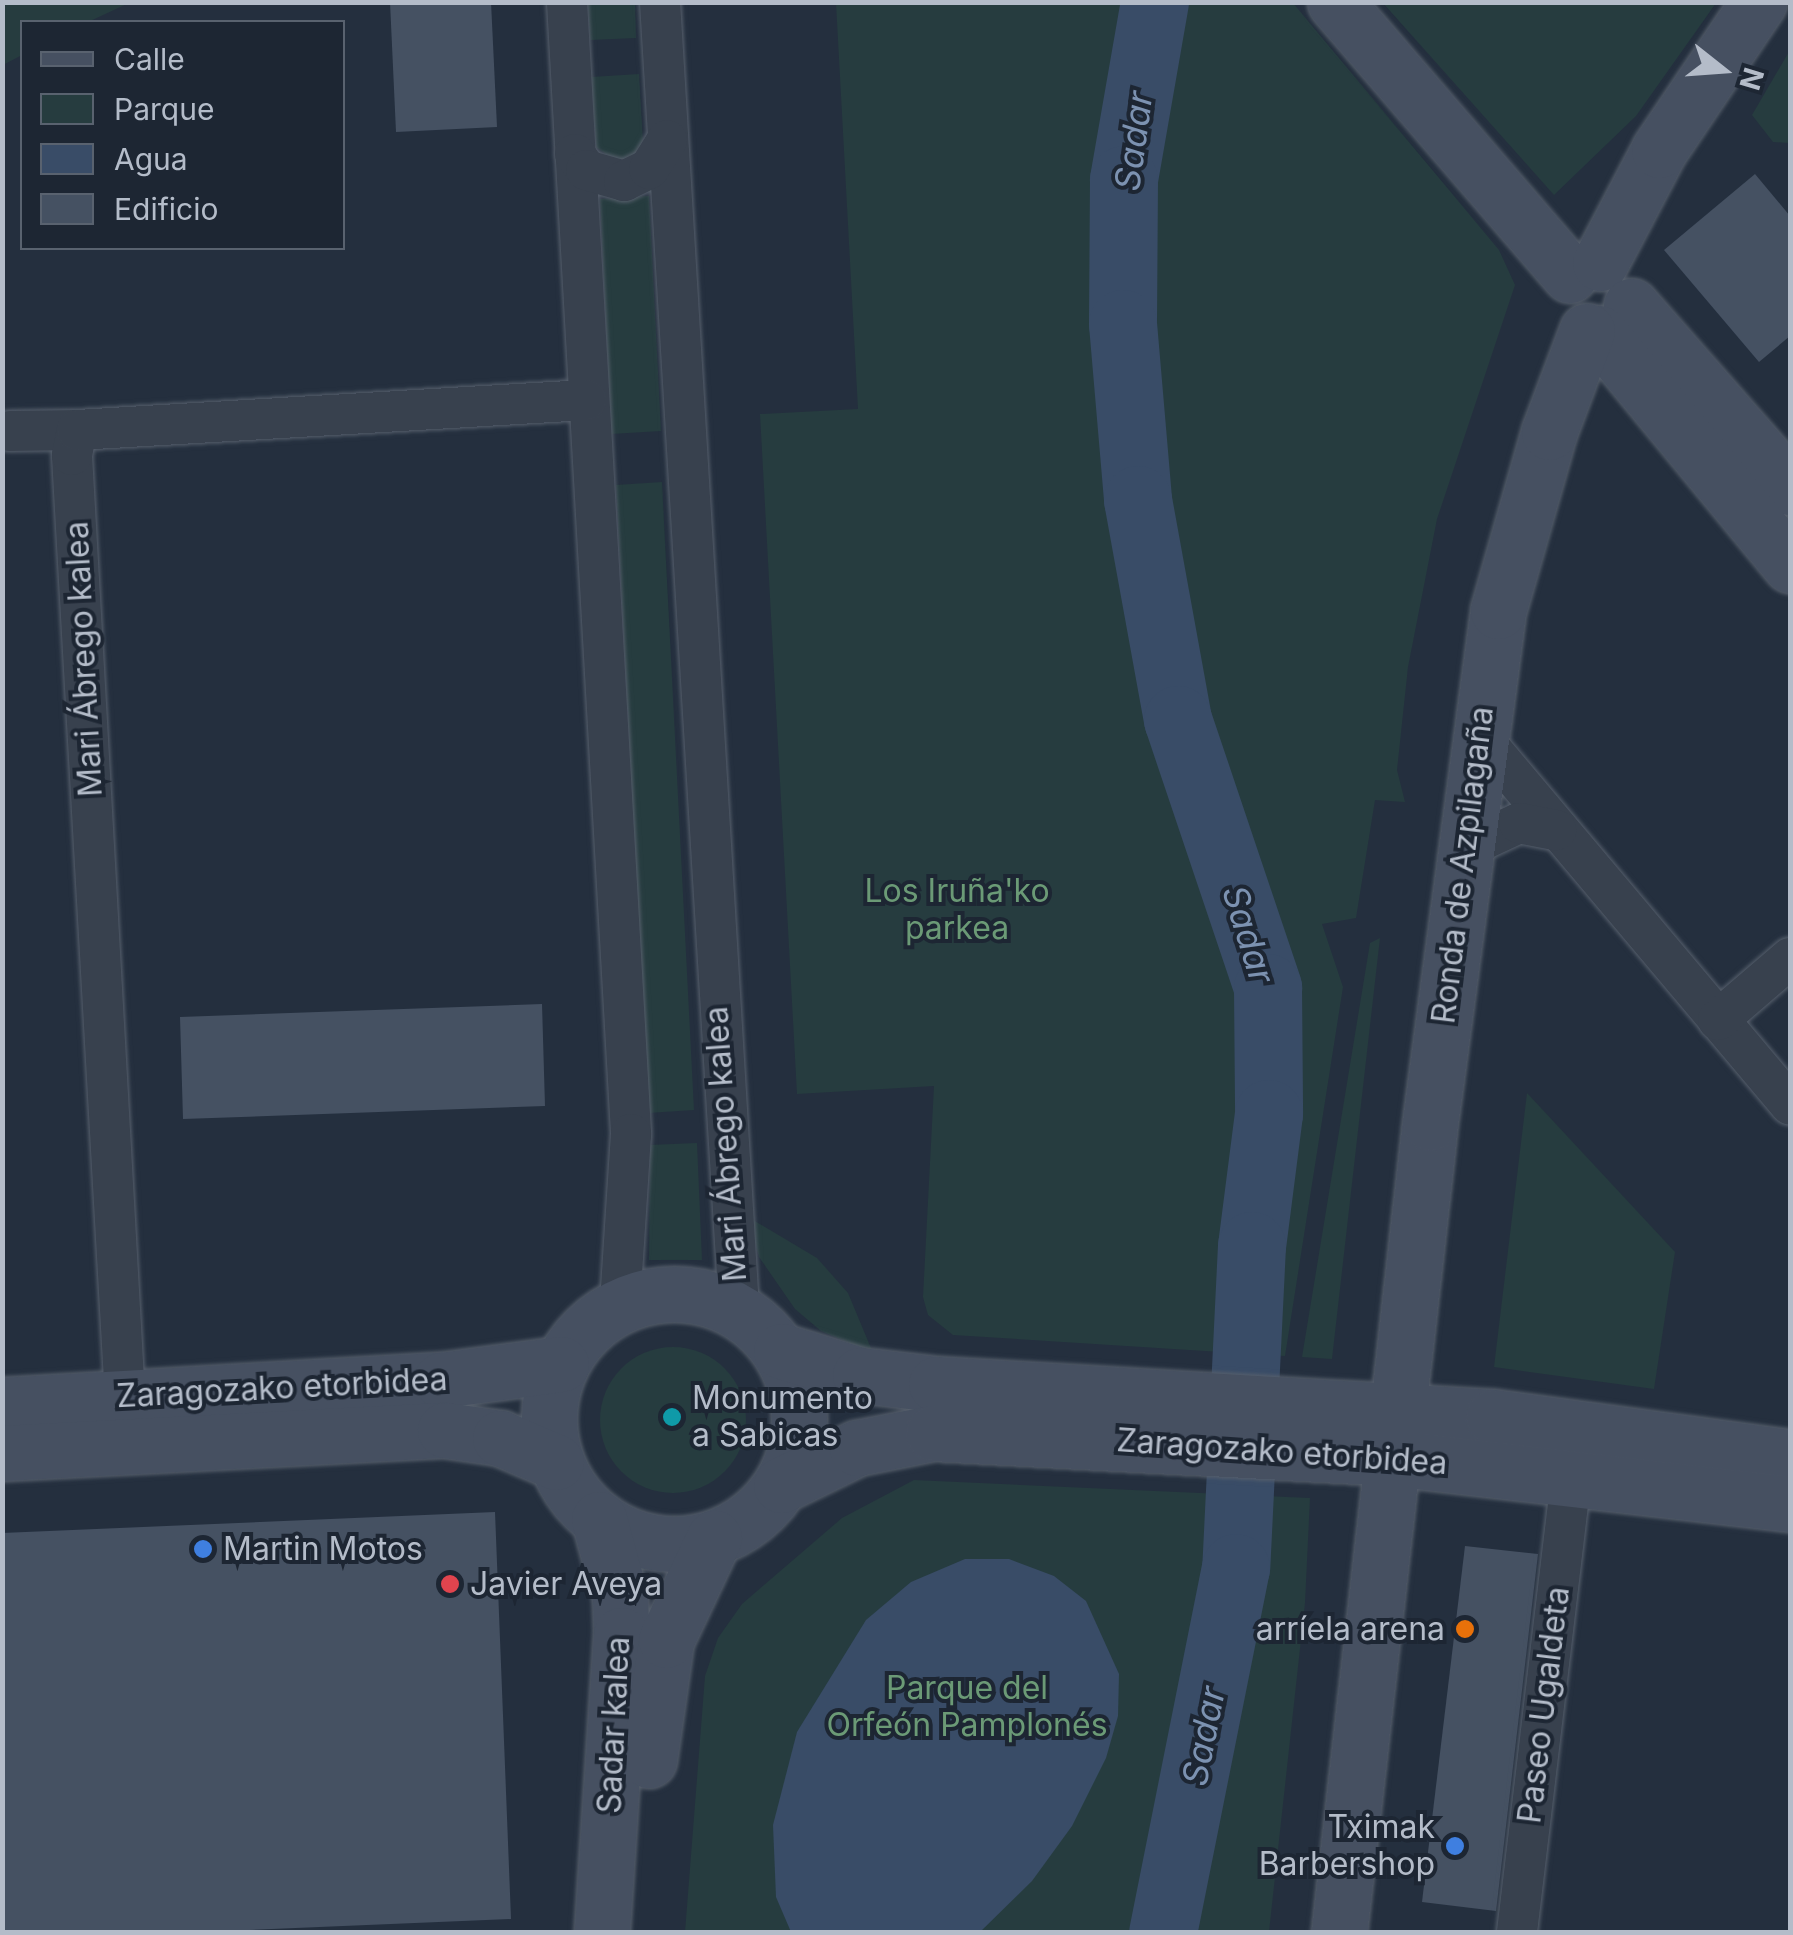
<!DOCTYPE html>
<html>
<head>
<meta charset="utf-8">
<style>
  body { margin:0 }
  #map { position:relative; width:1793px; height:1935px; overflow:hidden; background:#242f3e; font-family:Inter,sans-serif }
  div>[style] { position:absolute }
  .green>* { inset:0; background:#263c3f }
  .round { border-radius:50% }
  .water>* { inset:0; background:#394c67 }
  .river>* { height:68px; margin:-34px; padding:0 34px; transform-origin:34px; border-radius:34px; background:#394c67 }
  .building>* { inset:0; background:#455162 }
  .roads { filter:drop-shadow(0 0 2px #565f6c) drop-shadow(0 0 2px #565f6c) }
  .street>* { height:40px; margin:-20px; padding:0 20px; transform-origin:20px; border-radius:20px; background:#38414e }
  .secondary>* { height:55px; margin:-27.5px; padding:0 27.5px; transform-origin:27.5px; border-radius:27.5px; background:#465061 }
  .secondary>.ring { margin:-27.5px; padding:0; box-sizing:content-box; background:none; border:55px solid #465061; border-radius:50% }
  .dots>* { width:28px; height:28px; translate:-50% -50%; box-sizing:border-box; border:5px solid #1d2633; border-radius:50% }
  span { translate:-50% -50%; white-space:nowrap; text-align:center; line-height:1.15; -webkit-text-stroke:8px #1d2633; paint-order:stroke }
  .street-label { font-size:32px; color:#b4bcc9 }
  .park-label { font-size:32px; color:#6b9a76 }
  .poi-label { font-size:32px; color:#b4bcc9 }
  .left { translate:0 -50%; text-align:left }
  .right { translate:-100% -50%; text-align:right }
  .water-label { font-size:35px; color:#7c92b1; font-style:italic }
  .frame { position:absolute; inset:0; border:5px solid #b4bcc9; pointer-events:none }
  .legend { position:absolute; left:20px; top:20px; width:325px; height:230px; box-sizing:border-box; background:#1d2633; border:2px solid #59626f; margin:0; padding:12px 18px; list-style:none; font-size:30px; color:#b4bcc9 }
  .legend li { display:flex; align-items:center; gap:20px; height:50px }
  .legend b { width:50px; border:2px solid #59626f }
  .north { position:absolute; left:1673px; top:20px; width:100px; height:100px; -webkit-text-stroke:8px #1d2633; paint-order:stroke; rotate:107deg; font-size:28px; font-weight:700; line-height:40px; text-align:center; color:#b4bcc9 }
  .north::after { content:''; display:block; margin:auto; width:35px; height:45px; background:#b4bcc9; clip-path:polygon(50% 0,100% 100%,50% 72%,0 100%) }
</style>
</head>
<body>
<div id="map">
  <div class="green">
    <i style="clip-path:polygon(3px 2px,129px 2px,129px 3px,88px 22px,22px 22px,22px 55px,3px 65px)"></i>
    <i style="clip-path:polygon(588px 3px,635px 3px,636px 38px,590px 40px)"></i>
    <i style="clip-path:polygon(836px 3px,1293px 3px,1499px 250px,1515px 285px,1437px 519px,1408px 667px,1397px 770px,1405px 802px,1375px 800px,1356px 918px,1322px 924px,1343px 987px,1285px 1356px,953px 1335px,928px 1315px,923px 1297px,934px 1086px,797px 1094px,760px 414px,858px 409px)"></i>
    <i style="clip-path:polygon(1383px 3px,1716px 3px,1636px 116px,1554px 195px)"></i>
    <i style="clip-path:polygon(1790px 50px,1790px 143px,1773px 142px,1752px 115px)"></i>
    <i style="clip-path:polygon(639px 74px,643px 142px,635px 157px,620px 164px,596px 147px,591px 77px)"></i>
    <i style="clip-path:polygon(649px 196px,661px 431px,611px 434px,600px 199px)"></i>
    <i style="clip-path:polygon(662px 482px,694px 1110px,648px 1113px,616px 485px)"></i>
    <i style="clip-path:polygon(1380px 938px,1332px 1359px,1302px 1357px,1370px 943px)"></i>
    <i style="clip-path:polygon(1527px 1093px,1675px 1252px,1654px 1389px,1494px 1367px)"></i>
    <i style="clip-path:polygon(697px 1143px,702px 1260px,649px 1260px,650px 1145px)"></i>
    <i style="clip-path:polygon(748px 1217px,817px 1258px,848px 1293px,873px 1353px,821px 1331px,795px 1309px,759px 1257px)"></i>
    <i class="round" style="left:600px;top:1347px;width:146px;height:146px"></i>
    <i style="clip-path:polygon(914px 1480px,1310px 1498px,1305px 1603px,1269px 1932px,685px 1932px,705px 1676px,718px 1638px,742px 1604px,842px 1518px)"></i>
  </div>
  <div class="water">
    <i style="clip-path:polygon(965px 1559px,1009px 1559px,1054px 1576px,1086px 1601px,1119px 1674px,1118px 1716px,1106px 1758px,1072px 1826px,1032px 1881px,980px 1932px,791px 1932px,776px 1897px,773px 1825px,797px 1732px,866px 1620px,911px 1582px)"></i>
  </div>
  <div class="river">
    <i style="left:1155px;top:2px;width:181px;rotate:99.9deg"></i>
    <i style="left:1124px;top:180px;width:144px;rotate:90.4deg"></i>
    <i style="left:1123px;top:324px;width:177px;rotate:85.1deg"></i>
    <i style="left:1138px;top:500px;width:224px;rotate:79.7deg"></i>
    <i style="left:1178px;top:720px;width:283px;rotate:71.4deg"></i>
    <i style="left:1268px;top:988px;width:126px;rotate:89.5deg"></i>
    <i style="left:1269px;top:1114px;width:133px;rotate:97.3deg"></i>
    <i style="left:1252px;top:1246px;width:322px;rotate:92.8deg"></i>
    <i style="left:1236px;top:1568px;width:371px;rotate:101.3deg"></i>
  </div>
  <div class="building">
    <i style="clip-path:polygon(390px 2px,491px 2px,497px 127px,396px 132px)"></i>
    <i style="clip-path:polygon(1755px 174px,1790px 216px,1790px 336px,1759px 362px,1664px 250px)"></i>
    <i style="clip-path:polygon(542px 1004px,545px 1106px,183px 1119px,180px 1017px)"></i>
    <i style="clip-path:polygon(495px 1512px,511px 1919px,199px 1932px,2px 1932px,2px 1533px)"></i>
    <i style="clip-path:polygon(1465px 1546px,1538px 1554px,1496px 1911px,1422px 1902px)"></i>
  </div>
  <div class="roads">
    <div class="street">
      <i style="left:567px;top:2px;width:1134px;rotate:86.76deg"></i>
      <i style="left:631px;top:1134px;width:171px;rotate:93.7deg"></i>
      <i style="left:660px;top:2px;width:1310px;rotate:86.54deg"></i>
      <i style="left:575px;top:154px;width:19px;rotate:55deg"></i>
      <i style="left:586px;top:170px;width:40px;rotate:16deg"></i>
      <i style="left:624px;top:181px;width:28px;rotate:-26deg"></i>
      <i style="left:649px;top:169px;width:34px;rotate:-58deg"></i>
      <i style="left:10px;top:431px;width:67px;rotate:-0.9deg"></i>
      <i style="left:1479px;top:735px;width:483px;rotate:49.9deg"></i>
      <i style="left:1463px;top:849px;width:62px;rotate:-24.9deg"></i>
      <i style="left:1519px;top:823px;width:38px;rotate:11deg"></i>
      <i style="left:1718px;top:1020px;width:95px;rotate:-40.7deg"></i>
      <i style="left:125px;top:1398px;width:944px;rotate:-93.22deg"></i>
      <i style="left:72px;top:455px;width:25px;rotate:-79deg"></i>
      <i style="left:77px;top:430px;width:510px;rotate:-3.37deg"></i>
      <i style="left:1517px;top:1932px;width:458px;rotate:-83.2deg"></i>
    </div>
    <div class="secondary">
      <i style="left:1335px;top:2px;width:360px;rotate:49.3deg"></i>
      <i style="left:1600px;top:263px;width:127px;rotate:-62.4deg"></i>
      <i style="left:1659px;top:150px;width:179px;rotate:-56deg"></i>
      <i style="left:1631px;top:306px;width:241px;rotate:48.7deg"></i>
      <i style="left:1599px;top:333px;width:301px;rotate:50.5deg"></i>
      <i class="ring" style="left:549px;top:1294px;width:195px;height:195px"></i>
      <i style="left:781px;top:1351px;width:83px;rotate:16.9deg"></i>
      <i style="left:860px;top:1375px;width:77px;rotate:6.8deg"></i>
      <i style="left:936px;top:1384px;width:558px;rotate:3.39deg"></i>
      <i style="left:1493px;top:1417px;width:300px;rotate:7.7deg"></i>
      <i style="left:2px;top:1405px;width:440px;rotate:-3.3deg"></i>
      <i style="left:441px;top:1380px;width:121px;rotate:-7.6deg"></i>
      <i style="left:2px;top:1453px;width:444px;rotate:-3deg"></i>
      <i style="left:445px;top:1430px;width:56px;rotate:8.3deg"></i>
      <i style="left:500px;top:1438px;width:61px;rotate:23.2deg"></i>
      <i style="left:781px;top:1485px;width:85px;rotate:-26deg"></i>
      <i style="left:857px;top:1448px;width:77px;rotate:-11.2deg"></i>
      <i style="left:933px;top:1433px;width:460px;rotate:3.1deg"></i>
      <i style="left:1392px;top:1458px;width:401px;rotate:6.6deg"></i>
      <i style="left:599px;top:1519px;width:81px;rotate:74.9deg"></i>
      <i style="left:620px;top:1597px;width:38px;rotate:88deg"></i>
      <i style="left:621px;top:1635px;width:298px;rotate:93.7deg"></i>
      <i style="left:649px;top:1760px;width:121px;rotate:-81.9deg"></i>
      <i style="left:666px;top:1640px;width:113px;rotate:-64.8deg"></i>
      <i style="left:1339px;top:1932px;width:814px;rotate:-83.58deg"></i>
      <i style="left:1430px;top:1123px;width:516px;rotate:-82.43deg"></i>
      <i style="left:1498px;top:611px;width:186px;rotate:-74.1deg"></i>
      <i style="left:1549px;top:432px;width:108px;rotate:-69.4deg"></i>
    </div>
  </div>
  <div class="dots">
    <i style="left:672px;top:1417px;background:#0f9aa8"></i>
    <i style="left:203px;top:1549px;background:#3f7fe0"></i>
    <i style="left:450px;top:1584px;background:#e0444e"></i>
    <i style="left:1465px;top:1629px;background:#e8710a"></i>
    <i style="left:1455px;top:1846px;background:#3f7fe0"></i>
  </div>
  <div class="street-label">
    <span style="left:84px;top:659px;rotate:-93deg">Mari Ábrego kalea</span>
    <span style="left:1463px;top:865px;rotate:-83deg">Ronda de Azpilagaña</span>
    <span style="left:726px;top:1144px;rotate:-94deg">Mari Ábrego kalea</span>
    <span style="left:282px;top:1388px;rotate:-3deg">Zaragozako etorbidea</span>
    <span style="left:1282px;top:1452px;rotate:4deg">Zaragozako etorbidea</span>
    <span style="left:1544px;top:1705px;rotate:-83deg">Paseo Ugaldeta</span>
    <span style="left:614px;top:1725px;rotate:-87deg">Sadar kalea</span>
  </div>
  <div class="park-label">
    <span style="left:957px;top:910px">Los Iruña'ko<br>parkea</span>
    <span style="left:967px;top:1707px">Parque del<br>Orfeón Pamplonés</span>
  </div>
  <div class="poi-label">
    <span class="left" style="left:692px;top:1417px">Monumento<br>a Sabicas</span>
    <span class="left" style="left:223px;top:1549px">Martin Motos</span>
    <span class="left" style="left:470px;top:1584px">Javier Aveya</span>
    <span class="right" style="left:1445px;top:1629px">arríela arena</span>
    <span class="right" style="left:1435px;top:1846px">Tximak<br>Barbershop</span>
  </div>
  <div class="water-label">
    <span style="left:1133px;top:141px;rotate:-82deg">Sadar</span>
    <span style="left:1249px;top:934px;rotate:73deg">Sadar</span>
    <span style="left:1203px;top:1736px;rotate:-79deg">Sadar</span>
  </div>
  <div class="frame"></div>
  <ul class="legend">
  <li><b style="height:12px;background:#465061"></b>Calle</li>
  <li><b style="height:28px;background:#263c3f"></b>Parque</li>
  <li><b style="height:28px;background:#394c67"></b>Agua</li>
  <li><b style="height:28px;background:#455162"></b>Edificio</li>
  </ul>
  <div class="north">N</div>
</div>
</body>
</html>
